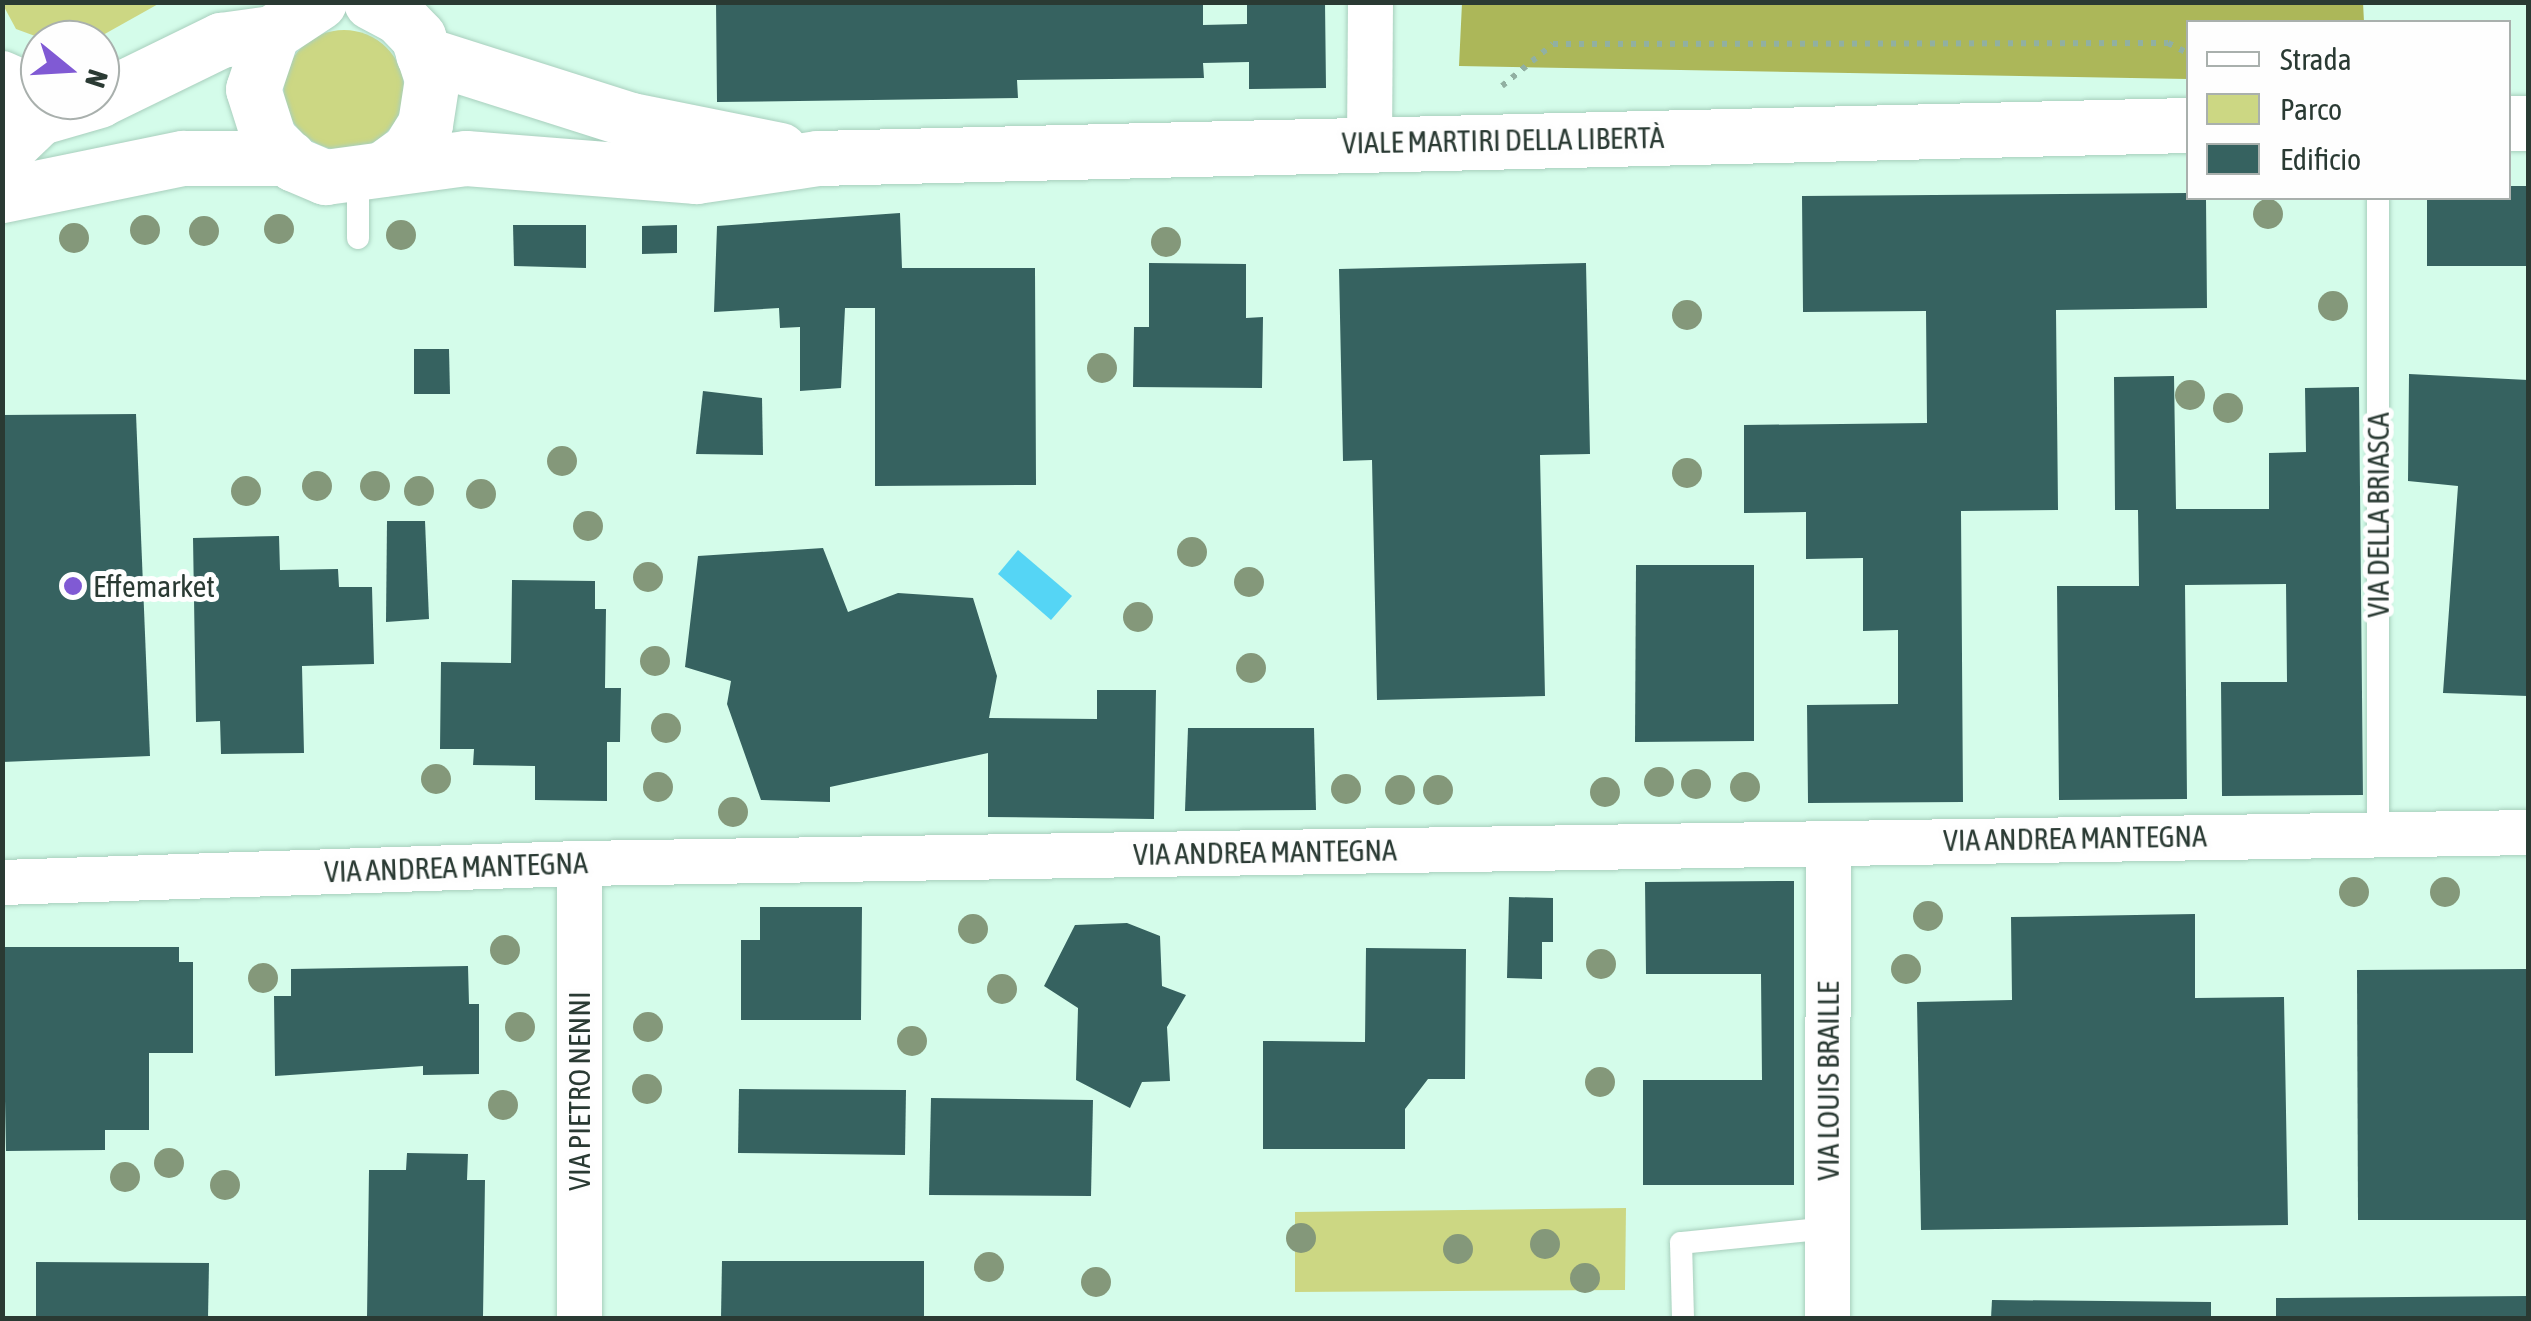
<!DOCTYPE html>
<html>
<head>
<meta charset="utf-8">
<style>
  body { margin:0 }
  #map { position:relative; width:2531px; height:1321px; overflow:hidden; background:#d4fcea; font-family:"Asap Condensed",sans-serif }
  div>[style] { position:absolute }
  .green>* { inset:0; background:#ccd783 }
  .round { border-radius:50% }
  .forest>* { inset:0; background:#acb759 }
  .water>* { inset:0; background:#55d5f5 }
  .building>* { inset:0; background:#366260 }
  .path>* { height:6px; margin-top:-3px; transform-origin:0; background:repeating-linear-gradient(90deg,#91b0a2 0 5px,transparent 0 13px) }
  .roads { filter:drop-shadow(0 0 2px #a8cfbd) drop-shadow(0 0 2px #a8cfbd) }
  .service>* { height:22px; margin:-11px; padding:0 11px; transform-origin:11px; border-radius:11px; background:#fff }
  .minor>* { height:45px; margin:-22.5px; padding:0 22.5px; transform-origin:22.5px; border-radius:22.5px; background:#fff }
  .tertiary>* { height:55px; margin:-27.5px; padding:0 27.5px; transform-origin:27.5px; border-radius:27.5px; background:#fff }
  .trees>* { width:30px; height:30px; margin:-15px; border-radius:50%; background:#84987a }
  .dots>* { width:28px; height:28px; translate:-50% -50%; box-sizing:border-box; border:5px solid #fefefe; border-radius:50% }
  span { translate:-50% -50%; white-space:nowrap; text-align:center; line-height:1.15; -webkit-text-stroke:10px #fefefe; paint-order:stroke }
  .street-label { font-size:30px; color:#2a3a33 }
  .poi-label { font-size:30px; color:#2a3a33 }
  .left { translate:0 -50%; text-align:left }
  .frame { position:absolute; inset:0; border:5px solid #2a3a33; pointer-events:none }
  .legend { position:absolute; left:2186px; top:20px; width:325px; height:180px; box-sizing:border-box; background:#fefefe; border:2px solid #a9b0ad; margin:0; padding:12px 18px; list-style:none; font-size:30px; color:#2a3a33 }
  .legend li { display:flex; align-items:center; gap:20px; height:50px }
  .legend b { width:50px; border:2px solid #a9b0ad }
  .north { position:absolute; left:20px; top:20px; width:100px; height:100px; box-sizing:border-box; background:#fefefe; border:2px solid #a9b0ad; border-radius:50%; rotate:108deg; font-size:28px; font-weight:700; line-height:40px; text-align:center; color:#2a3a33 }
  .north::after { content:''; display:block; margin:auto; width:35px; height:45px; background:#805ad4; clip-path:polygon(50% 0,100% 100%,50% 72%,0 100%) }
</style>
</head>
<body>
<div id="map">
  <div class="green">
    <i style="clip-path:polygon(2px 3px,3px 2px,160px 3px,94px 40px,46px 40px,16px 29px)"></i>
    <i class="round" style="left:284px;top:30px;width:120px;height:120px"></i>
    <i style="clip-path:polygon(1626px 1208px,1625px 1290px,1295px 1292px,1295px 1212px)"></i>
  </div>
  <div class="forest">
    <i style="clip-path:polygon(1462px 3px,2363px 2px,2364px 22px,2188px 22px,2188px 79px,1459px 66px)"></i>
  </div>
  <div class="water">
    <i style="clip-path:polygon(1018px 550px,1072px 596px,1051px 620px,998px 574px)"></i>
  </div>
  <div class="building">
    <i style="clip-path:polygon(716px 2px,1203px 2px,1203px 25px,1247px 24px,1247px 2px,1325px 2px,1326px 88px,1249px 89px,1249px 62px,1203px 63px,1204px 78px,1017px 80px,1018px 98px,717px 102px)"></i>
    <i style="clip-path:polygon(2508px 186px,2528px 186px,2528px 266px,2427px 266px,2427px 198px,2508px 198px)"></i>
    <i style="clip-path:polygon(2188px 193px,2206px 198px,2207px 308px,2056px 310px,2058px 510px,1961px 511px,1963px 802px,1808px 803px,1807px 705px,1898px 704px,1898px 630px,1863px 631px,1863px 558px,1806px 559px,1806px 512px,1744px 513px,1744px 425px,1927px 423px,1926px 311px,1803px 312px,1802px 196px)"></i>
    <i style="clip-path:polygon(900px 213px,902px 268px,1035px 268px,1036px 485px,875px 486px,875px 308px,845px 308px,841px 388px,800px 391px,800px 327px,780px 328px,779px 308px,714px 312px,717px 226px)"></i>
    <i style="clip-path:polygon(513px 225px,586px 225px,586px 268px,514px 266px)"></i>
    <i style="clip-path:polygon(677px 225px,677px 253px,642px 254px,642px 226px)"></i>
    <i style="clip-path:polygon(1149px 263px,1246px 264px,1246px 318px,1263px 317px,1262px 388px,1133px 387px,1134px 327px,1149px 327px)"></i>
    <i style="clip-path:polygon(1586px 263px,1590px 454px,1540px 455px,1545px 696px,1377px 700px,1372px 460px,1343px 461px,1339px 269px)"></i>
    <i style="clip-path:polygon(414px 349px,449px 349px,450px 394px,414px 394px)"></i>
    <i style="clip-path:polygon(2409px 374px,2528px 380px,2528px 696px,2443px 693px,2458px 486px,2408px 481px)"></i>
    <i style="clip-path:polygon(2174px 376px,2176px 509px,2269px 509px,2269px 453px,2306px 452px,2305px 388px,2359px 387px,2363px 795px,2222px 796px,2221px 682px,2287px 682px,2286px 584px,2185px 585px,2187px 799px,2059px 800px,2057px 586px,2139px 586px,2138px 510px,2115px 510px,2114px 377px)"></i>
    <i style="clip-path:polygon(703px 391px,762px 398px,763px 455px,696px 454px)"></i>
    <i style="clip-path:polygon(136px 414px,150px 756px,2px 762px,2px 415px)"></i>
    <i style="clip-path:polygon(387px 521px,425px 521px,429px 619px,386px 622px)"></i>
    <i style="clip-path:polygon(279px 536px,280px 570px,338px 569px,339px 587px,372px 587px,374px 664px,302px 666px,304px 753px,221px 754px,220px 721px,196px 722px,193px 538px)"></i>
    <i style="clip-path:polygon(823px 548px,848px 612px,898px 593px,973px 598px,997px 676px,989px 718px,1097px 719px,1097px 690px,1156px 690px,1154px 819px,988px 817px,988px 753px,830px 787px,830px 802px,761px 800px,727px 704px,731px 681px,685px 667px,698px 556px)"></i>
    <i style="clip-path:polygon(1636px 565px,1754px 565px,1754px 741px,1635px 742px)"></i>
    <i style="clip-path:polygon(512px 580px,595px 581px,595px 609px,606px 609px,605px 688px,621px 688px,620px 742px,607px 742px,607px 801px,535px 800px,535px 766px,473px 765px,474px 749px,440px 749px,441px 662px,511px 663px)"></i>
    <i style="clip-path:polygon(1188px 728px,1314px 728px,1316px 810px,1185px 811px)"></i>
    <i style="clip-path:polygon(1794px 881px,1794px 1185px,1643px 1185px,1643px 1080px,1762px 1080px,1761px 974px,1646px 974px,1645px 882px)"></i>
    <i style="clip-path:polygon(1509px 897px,1553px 898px,1553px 942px,1542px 942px,1542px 979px,1507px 978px)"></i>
    <i style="clip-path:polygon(760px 907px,862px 907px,861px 1020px,741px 1020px,741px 940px,760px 940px)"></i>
    <i style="clip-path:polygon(2195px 914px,2195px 998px,2284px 997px,2288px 1225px,1921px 1230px,1917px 1002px,2012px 1000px,2011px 917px)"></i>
    <i style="clip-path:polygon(1127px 923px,1160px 936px,1162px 986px,1186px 995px,1167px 1027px,1170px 1081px,1142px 1082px,1130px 1108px,1076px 1080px,1078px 1008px,1044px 986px,1075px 925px)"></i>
    <i style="clip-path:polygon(2px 947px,179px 947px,179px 962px,193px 962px,193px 1053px,149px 1053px,149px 1130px,105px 1130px,105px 1150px,6px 1151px)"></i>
    <i style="clip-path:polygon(1366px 948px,1466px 949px,1465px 1079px,1428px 1079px,1405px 1109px,1405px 1149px,1263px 1149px,1263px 1041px,1365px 1042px)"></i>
    <i style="clip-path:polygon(468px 966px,469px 1004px,479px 1004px,479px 1074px,423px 1075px,423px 1066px,275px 1076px,274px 996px,291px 996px,291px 969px)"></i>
    <i style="clip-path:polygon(2528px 969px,2528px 1220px,2358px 1220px,2357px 970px)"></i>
    <i style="clip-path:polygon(739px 1089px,906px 1090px,905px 1155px,738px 1153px)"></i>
    <i style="clip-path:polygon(931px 1098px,1093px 1100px,1091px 1196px,929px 1195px)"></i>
    <i style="clip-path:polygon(407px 1153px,468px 1154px,467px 1180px,485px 1180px,483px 1317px,367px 1318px,369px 1170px,406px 1170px)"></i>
    <i style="clip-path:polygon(722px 1261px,924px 1261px,924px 1318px,721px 1318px)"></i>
    <i style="clip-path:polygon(36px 1262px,209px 1263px,208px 1318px,36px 1318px)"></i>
    <i style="clip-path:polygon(2528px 1296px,2528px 1318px,2276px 1318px,2276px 1298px)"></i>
    <i style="clip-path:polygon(1992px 1300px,2211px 1302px,2211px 1318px,1991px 1318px)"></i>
  </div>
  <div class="path">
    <i style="left:1502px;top:86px;width:66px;rotate:-39.5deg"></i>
    <i style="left:1553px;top:44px;width:615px;rotate:-0.09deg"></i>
    <i style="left:2168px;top:43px;width:22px;rotate:27deg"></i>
  </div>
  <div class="roads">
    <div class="service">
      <i style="left:2378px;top:198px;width:635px;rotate:90deg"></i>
      <i style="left:358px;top:238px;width:61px;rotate:-90deg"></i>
      <i style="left:1683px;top:1318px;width:75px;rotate:-91.5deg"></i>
      <i style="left:1681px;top:1243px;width:148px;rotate:-5.8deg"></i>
    </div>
    <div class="minor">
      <i style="left:2px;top:73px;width:42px;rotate:24.1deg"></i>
      <i style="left:1369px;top:144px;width:142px;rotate:-89.6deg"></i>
      <i style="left:2px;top:160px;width:61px;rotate:-43.7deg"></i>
      <i style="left:579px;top:863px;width:455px;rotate:90deg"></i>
      <i style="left:2px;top:882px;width:577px;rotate:-1.89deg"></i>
      <i style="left:579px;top:863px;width:1949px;rotate:-0.91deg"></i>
      <i style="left:1827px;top:1318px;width:475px;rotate:-89.9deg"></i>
    </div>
    <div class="tertiary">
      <i style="left:319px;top:2px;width:56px;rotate:146.6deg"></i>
      <i style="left:272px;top:33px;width:59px;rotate:108.7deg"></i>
      <i style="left:253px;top:89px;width:52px;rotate:72.3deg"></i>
      <i style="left:269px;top:139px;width:35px;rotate:45deg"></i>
      <i style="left:294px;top:164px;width:34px;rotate:23deg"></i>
      <i style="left:325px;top:177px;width:142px;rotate:-7.7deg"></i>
      <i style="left:466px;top:158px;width:231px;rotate:4.5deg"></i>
      <i style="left:696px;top:176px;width:123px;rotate:-8.4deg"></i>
      <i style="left:818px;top:158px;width:1370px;rotate:-1.38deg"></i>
      <i style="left:371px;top:2px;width:32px;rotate:28deg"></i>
      <i style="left:399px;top:17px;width:28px;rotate:46deg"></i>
      <i style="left:418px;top:37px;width:44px;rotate:71.6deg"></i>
      <i style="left:432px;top:79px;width:46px;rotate:98.8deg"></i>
      <i style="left:425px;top:124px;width:31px;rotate:122deg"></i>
      <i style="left:409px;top:150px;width:32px;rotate:144deg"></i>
      <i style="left:423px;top:54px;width:218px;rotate:17.6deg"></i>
      <i style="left:631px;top:120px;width:152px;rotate:11.4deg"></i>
      <i style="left:100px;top:99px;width:135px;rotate:-26deg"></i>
      <i style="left:221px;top:40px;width:51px;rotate:-7.8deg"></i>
      <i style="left:2508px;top:123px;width:20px"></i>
      <i style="left:2px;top:128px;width:101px;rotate:-16.1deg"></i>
      <i style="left:2px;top:195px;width:185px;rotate:-11.6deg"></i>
      <i style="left:183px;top:158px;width:106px"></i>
    </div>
  </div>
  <div class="trees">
    <i style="left:2268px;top:214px"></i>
    <i style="left:279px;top:229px"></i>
    <i style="left:145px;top:230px"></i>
    <i style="left:204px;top:231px"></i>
    <i style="left:401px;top:235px"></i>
    <i style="left:74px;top:238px"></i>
    <i style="left:1166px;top:242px"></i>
    <i style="left:2333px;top:306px"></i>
    <i style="left:1687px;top:315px"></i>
    <i style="left:1102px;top:368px"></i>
    <i style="left:2190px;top:395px"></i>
    <i style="left:2228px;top:408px"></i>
    <i style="left:562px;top:461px"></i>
    <i style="left:1687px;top:473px"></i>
    <i style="left:317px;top:486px"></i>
    <i style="left:375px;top:486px"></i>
    <i style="left:246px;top:491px"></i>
    <i style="left:419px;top:491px"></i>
    <i style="left:481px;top:494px"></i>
    <i style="left:588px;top:526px"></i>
    <i style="left:1192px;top:552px"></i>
    <i style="left:648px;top:577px"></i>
    <i style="left:1249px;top:582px"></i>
    <i style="left:1138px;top:617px"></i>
    <i style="left:655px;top:661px"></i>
    <i style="left:1251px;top:668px"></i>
    <i style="left:666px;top:728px"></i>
    <i style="left:436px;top:779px"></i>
    <i style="left:1659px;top:782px"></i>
    <i style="left:1696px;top:784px"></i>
    <i style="left:658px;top:787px"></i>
    <i style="left:1745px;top:787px"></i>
    <i style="left:1346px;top:789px"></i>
    <i style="left:1400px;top:790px"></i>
    <i style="left:1438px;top:790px"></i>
    <i style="left:1605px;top:792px"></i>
    <i style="left:733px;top:812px"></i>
    <i style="left:2354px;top:892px"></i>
    <i style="left:2445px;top:892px"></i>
    <i style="left:1928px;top:916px"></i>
    <i style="left:973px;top:929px"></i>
    <i style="left:505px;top:950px"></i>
    <i style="left:1601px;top:964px"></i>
    <i style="left:1906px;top:969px"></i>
    <i style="left:263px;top:978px"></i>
    <i style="left:1002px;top:989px"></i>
    <i style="left:520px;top:1027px"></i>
    <i style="left:648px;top:1027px"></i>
    <i style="left:912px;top:1041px"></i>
    <i style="left:1600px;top:1082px"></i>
    <i style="left:647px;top:1089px"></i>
    <i style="left:503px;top:1105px"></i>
    <i style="left:169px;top:1163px"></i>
    <i style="left:125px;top:1177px"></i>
    <i style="left:225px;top:1185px"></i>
    <i style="left:1301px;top:1238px"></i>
    <i style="left:1545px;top:1244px"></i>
    <i style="left:1458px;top:1249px"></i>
    <i style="left:989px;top:1267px"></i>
    <i style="left:1585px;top:1278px"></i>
    <i style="left:1096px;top:1282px"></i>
  </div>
  <div class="dots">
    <i style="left:73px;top:586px;background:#805ad4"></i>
  </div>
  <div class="street-label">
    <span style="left:1503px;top:140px;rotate:-1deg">VIALE MARTIRI DELLA LIBERTÀ</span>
    <span style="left:2378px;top:515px;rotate:-90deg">VIA DELLA BRIASCA</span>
    <span style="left:2075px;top:838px;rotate:-1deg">VIA ANDREA MANTEGNA</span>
    <span style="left:1265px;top:852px;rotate:-1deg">VIA ANDREA MANTEGNA</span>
    <span style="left:456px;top:867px;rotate:-2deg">VIA ANDREA MANTEGNA</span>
    <span style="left:1828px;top:1081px;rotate:-90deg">VIA LOUIS BRAILLE</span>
    <span style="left:579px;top:1091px;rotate:-90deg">VIA PIETRO NENNI</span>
  </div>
  <div class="poi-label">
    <span class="left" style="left:93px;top:586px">Effemarket</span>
  </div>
  <div class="frame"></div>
  <ul class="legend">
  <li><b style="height:12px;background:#fff"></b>Strada</li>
  <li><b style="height:28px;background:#ccd783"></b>Parco</li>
  <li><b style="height:28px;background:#366260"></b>Edificio</li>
  </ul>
  <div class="north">N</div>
</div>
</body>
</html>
